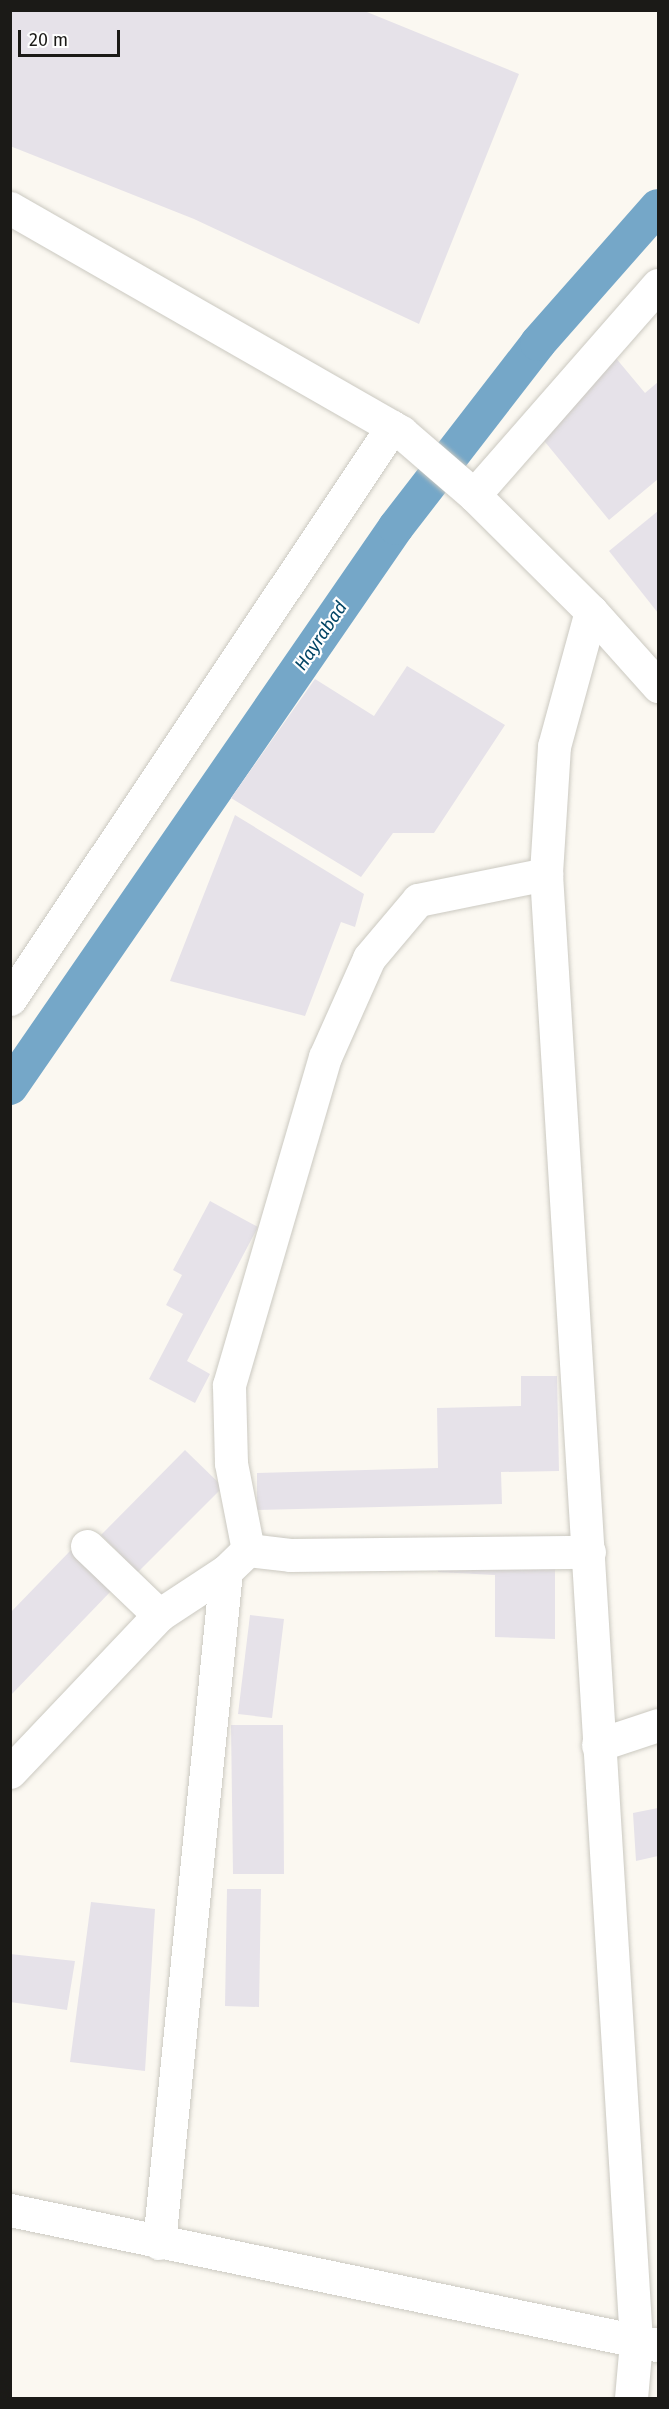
<!DOCTYPE html>
<html>
<head>
<meta charset="utf-8">
<style>
  body { margin:0 }
  #map { position:relative; width:669px; height:2409px; overflow:hidden; background:#fbf8f1; font-family:"Fira Sans",sans-serif }
  div>[style] { position:absolute }
  .canal>* { height:36px; margin:-18px; padding:0 18px; transform-origin:18px; border-radius:18px; background:#75a7c8 }
  .building>* { inset:0; background:#e6e2e9 }
  .roads { filter:drop-shadow(0 0 2px #cbc9c1) drop-shadow(0 0 2px #cbc9c1) }
  .minor>* { height:33px; margin:-16.5px; padding:0 16.5px; transform-origin:16.5px; border-radius:16.5px; background:#fff }
  span { translate:-50% -50%; white-space:nowrap; text-align:center; line-height:1.15; -webkit-text-stroke:4.5px #fff; paint-order:stroke }
  .water-label { font-size:18px; color:#024565; font-style:italic }
  .frame { position:absolute; inset:0; border:12px solid #1b1a17; pointer-events:none }
  .scale { position:absolute; left:18px; top:30px; width:102px; height:27px; box-sizing:border-box; border:3px solid #1b1a17; border-top:0; padding-left:8px; font-size:18px; line-height:21px; white-space:nowrap; color:#1b1a17; -webkit-text-stroke:4px #fff; paint-order:stroke }
</style>
</head>
<body>
<div id="map">
  <div class="canal">
    <i style="left:10px;top:1087px;width:680px;rotate:-55.42deg"></i>
    <i style="left:396px;top:527px;width:232px;rotate:-52.3deg"></i>
    <i style="left:538px;top:343px;width:181px;rotate:-48.6deg"></i>
  </div>
  <div class="building">
    <i style="clip-path:polygon(10px 10px,362px 10px,519px 74px,419px 324px,194px 219px,10px 146px)"></i>
    <i style="clip-path:polygon(615px 357px,645px 393px,658px 382px,658px 479px,609px 520px,532px 426px)"></i>
    <i style="clip-path:polygon(658px 511px,658px 613px,609px 551px)"></i>
    <i style="clip-path:polygon(407px 666px,505px 725px,434px 833px,393px 833px,361px 877px,231px 798px,315px 679px,374px 716px)"></i>
    <i style="clip-path:polygon(235px 815px,364px 894px,355px 927px,341px 922px,305px 1016px,170px 981px)"></i>
    <i style="clip-path:polygon(210px 1201px,258px 1227px,187px 1361px,210px 1374px,195px 1403px,149px 1379px,183px 1314px,166px 1305px,182px 1275px,173px 1270px)"></i>
    <i style="clip-path:polygon(521px 1376px,557px 1376px,559px 1471px,501px 1472px,502px 1504px,257px 1510px,257px 1473px,438px 1468px,437px 1408px,521px 1406px)"></i>
    <i style="clip-path:polygon(185px 1450px,223px 1487px,138px 1572px,101px 1535px)"></i>
    <i style="clip-path:polygon(438px 1544px,555px 1548px,555px 1639px,495px 1637px,495px 1575px,438px 1572px)"></i>
    <i style="clip-path:polygon(71px 1550px,112px 1590px,10px 1696px,10px 1613px)"></i>
    <i style="clip-path:polygon(250px 1615px,284px 1619px,272px 1718px,238px 1714px)"></i>
    <i style="clip-path:polygon(231px 1725px,283px 1725px,284px 1874px,233px 1874px)"></i>
    <i style="clip-path:polygon(658px 1808px,658px 1856px,636px 1861px,633px 1813px)"></i>
    <i style="clip-path:polygon(227px 1889px,261px 1889px,259px 2007px,225px 2006px)"></i>
    <i style="clip-path:polygon(91px 1902px,155px 1909px,145px 2071px,70px 2062px)"></i>
    <i style="clip-path:polygon(10px 1954px,75px 1961px,67px 2010px,10px 2002px)"></i>
  </div>
  <div class="roads">
    <div class="minor">
      <i style="left:10px;top:208px;width:451px;rotate:29.8deg"></i>
      <i style="left:401px;top:432px;width:96px;rotate:40.8deg"></i>
      <i style="left:474px;top:495px;width:165px;rotate:44.8deg"></i>
      <i style="left:591px;top:611px;width:101px;rotate:48.2deg"></i>
      <i style="left:474px;top:495px;width:279px;rotate:-48.8deg"></i>
      <i style="left:591px;top:611px;width:140px;rotate:105.3deg"></i>
      <i style="left:554px;top:746px;width:128px;rotate:93.6deg"></i>
      <i style="left:546px;top:874px;width:1471px;rotate:86.49deg"></i>
      <i style="left:636px;top:2342px;width:56px;rotate:95.1deg"></i>
      <i style="left:10px;top:999px;width:688px;rotate:-56.26deg"></i>
      <i style="left:87px;top:1546px;width:100px;rotate:43.8deg"></i>
      <i style="left:248px;top:1550px;width:42px;rotate:6.8deg"></i>
      <i style="left:290px;top:1555px;width:299px;rotate:-0.6deg"></i>
      <i style="left:598px;top:1745px;width:63px;rotate:-18.4deg"></i>
      <i style="left:10px;top:1772px;width:216px;rotate:-46.5deg"></i>
      <i style="left:159px;top:1615px;width:80px;rotate:-33.3deg"></i>
      <i style="left:226px;top:1571px;width:30px;rotate:-44deg"></i>
      <i style="left:248px;top:1550px;width:89px;rotate:-101.1deg"></i>
      <i style="left:231px;top:1463px;width:78px;rotate:-91.5deg"></i>
      <i style="left:229px;top:1385px;width:342px;rotate:-73.7deg"></i>
      <i style="left:325px;top:1057px;width:108px;rotate:-66deg"></i>
      <i style="left:369px;top:958px;width:76px;rotate:-49.8deg"></i>
      <i style="left:418px;top:900px;width:131px;rotate:-11.5deg"></i>
      <i style="left:10px;top:2210px;width:661px;rotate:11.79deg"></i>
      <i style="left:159px;top:2243px;width:675px;rotate:-84.31deg"></i>
    </div>
  </div>
  <div class="water-label">
    <span style="left:321px;top:636px;rotate:-56deg">Hayrabad</span>
  </div>
  <div class="frame"></div>
  <div class="scale">20 m</div>
</div>
</body>
</html>
